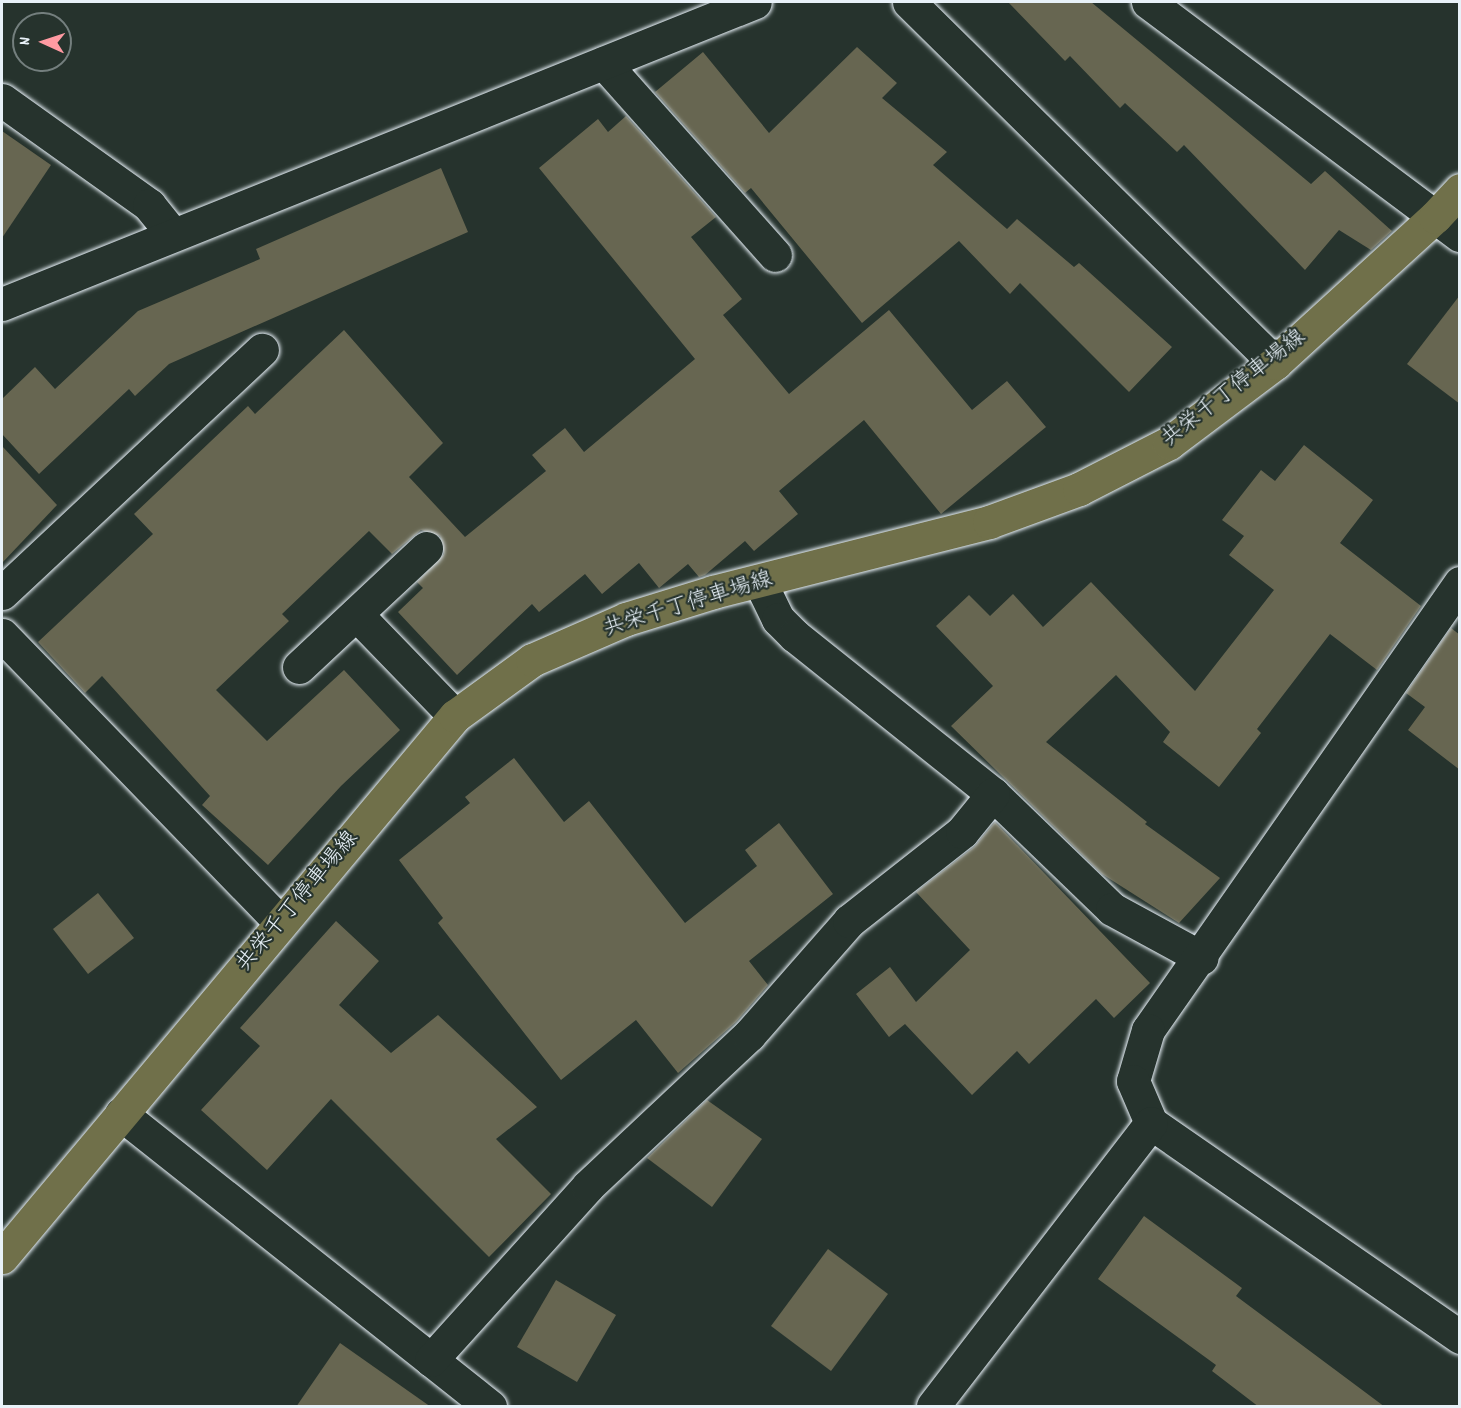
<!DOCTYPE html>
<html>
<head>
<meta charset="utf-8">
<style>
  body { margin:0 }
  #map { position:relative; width:1461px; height:1408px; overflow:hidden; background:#26332d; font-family:Dekko,"Klee One",sans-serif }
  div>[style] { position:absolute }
  .building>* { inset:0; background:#676651 }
  .roads { filter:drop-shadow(0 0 2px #e8f1f8) drop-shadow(0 0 2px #e8f1f8) }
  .minor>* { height:33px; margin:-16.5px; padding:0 16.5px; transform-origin:16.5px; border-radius:16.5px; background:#26332d }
  .major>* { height:33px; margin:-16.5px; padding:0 16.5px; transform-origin:16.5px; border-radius:16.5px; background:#70704a }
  span { translate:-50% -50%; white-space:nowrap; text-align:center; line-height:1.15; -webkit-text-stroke:4.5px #26332d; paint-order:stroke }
  .street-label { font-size:22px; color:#e8f1f8 }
  .frame { position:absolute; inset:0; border:3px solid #e8f1f8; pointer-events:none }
  .north { position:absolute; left:12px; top:12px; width:60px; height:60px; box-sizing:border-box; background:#26332d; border:2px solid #747f7e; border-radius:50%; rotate:273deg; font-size:16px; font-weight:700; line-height:24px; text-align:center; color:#e8f1f8 }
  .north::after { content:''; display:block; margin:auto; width:21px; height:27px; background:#ff9aa2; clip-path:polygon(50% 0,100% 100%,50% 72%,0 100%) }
</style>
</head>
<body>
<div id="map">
  <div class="building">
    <i style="clip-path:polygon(1008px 2px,1091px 2px,1311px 184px,1325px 171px,1392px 231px,1371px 250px,1339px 230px,1305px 270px,1184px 145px,1177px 152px,1125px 103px,1120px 108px,1070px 56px,1065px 61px)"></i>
    <i style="clip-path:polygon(857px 47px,897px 83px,882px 98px,947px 152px,933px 165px,1007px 229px,1017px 219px,1074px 267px,1079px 263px,1172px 347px,1129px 392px,1020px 283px,1010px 294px,959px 241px,862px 323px,751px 188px,745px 193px,655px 92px,703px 52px,769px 133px)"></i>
    <i style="clip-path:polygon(626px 116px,716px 217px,691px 237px,742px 299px,723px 315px,789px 394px,889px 310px,972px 410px,1007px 381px,1046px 427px,941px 514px,864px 420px,779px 491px,798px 514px,754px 551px,745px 541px,705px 575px,699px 577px,688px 564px,659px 588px,639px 563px,602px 594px,585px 574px,539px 612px,532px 604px,457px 675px,398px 612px,423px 588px,417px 582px,444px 554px,440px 536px,421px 530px,392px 554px,369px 531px,282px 614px,289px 621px,216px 690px,267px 741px,344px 670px,400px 730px,341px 786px,268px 865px,202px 805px,210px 796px,102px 676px,85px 693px,38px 642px,153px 534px,134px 514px,248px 406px,255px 414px,344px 330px,443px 443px,409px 477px,465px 537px,546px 471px,532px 455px,565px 428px,584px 452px,695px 359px,539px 168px,598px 119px,608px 132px)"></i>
    <i style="clip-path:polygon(2px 131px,51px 165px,2px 238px)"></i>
    <i style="clip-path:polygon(441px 168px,468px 232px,169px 364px,135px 396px,129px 389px,39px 474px,2px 434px,2px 399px,35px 367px,55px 389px,138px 311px,260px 259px,256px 249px)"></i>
    <i style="clip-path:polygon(1460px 295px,1460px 404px,1407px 364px)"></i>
    <i style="clip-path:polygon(1304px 445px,1373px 500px,1340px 543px,1421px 606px,1377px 670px,1330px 634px,1257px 729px,1261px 733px,1219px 787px,1163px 742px,1170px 732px,1116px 675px,1046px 742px,1147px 822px,1145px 824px,1220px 878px,1179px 923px,1102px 874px,951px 726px,993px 686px,936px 626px,969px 595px,990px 616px,1013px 594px,1043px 627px,1091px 582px,1195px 691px,1274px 590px,1229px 555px,1244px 536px,1222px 520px,1261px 470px,1275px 481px)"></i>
    <i style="clip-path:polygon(2px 446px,57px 505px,2px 563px)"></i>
    <i style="clip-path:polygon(1451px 628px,1460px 635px,1460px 770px,1408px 730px,1425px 707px,1406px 693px)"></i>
    <i style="clip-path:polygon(514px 758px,564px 822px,589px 801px,685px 923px,757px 866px,745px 850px,779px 823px,833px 894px,749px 961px,768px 985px,736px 1022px,678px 1073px,636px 1020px,561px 1080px,438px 923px,443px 918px,399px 860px,470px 803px,465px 797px)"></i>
    <i style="clip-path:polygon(995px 822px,1150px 983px,1114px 1018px,1096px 999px,1029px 1064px,1017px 1051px,972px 1095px,905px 1024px,889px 1037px,856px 994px,890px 967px,916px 1002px,970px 950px,916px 892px,974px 847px)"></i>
    <i style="clip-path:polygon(98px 893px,134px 938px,88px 974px,53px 929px)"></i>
    <i style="clip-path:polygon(336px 921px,379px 961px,339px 1005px,391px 1053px,438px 1015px,537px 1107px,496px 1139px,551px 1194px,489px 1257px,331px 1099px,267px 1170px,201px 1110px,260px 1046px,240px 1028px)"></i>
    <i style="clip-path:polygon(707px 1100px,762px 1139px,712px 1207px,647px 1158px)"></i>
    <i style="clip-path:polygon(1144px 1216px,1242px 1288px,1236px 1296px,1385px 1407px,1259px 1407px,1212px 1371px,1216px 1365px,1098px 1279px)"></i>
    <i style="clip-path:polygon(828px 1249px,888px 1294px,831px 1371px,771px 1326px)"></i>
    <i style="clip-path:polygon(556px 1280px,616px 1315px,577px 1382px,517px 1347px)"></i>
    <i style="clip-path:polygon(340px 1343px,431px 1407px,296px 1407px)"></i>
  </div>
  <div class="roads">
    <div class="minor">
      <i style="left:909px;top:2px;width:514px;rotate:44.61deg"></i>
      <i style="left:1148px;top:2px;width:389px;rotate:36.8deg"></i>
      <i style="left:604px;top:63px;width:257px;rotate:48.3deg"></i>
      <i style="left:2px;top:100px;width:181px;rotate:35.5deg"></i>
      <i style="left:149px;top:205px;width:38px;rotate:51deg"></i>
      <i style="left:2px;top:304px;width:811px;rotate:-21.85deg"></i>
      <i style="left:760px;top:582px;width:41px;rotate:64.1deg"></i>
      <i style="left:778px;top:619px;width:24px;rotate:45deg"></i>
      <i style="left:795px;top:636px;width:253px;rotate:38.6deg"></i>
      <i style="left:993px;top:794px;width:165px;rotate:44deg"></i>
      <i style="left:1112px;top:909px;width:102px;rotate:28.6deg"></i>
      <i style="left:1460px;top:583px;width:545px;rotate:124.91deg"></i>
      <i style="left:1148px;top:1030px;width:53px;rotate:106.4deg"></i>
      <i style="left:1133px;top:1081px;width:46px;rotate:66.8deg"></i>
      <i style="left:1151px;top:1123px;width:376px;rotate:34.7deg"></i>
      <i style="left:2px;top:593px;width:356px;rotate:-43.1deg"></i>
      <i style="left:356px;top:614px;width:142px;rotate:45.9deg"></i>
      <i style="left:2px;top:635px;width:400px;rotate:45.9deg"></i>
      <i style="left:299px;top:667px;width:174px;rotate:-43.1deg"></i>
      <i style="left:121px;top:1114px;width:471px;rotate:38.4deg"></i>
      <i style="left:431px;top:1360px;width:234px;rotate:-47.9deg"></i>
      <i style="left:588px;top:1186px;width:221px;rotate:-43.2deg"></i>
      <i style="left:749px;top:1035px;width:152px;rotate:-48.7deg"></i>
      <i style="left:849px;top:921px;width:144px;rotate:-38.2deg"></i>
      <i style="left:962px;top:832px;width:49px;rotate:-50.8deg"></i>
      <i style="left:933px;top:1406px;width:357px;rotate:-52.4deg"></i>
    </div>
    <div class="major">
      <i style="left:2px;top:1257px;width:706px;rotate:-50.06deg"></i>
      <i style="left:455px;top:716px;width:95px;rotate:-36deg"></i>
      <i style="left:532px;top:660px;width:103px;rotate:-23.6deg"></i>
      <i style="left:626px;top:619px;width:91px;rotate:-17.2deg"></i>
      <i style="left:713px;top:592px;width:285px;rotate:-14.2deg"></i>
      <i style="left:989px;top:522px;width:96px;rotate:-20.1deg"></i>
      <i style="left:1079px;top:489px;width:101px;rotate:-27.1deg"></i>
      <i style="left:1169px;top:443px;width:133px;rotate:-37deg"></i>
      <i style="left:1275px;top:363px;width:217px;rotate:-42.4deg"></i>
      <i style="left:1435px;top:217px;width:37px;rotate:-47deg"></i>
    </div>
  </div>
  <div class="street-label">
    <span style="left:1234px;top:389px;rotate:-38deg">共栄千丁停車場線</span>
    <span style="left:688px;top:605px;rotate:-17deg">共栄千丁停車場線</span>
    <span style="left:298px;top:902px;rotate:-50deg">共栄千丁停車場線</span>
  </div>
  <div class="frame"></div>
  <div class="north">N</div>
</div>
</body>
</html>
